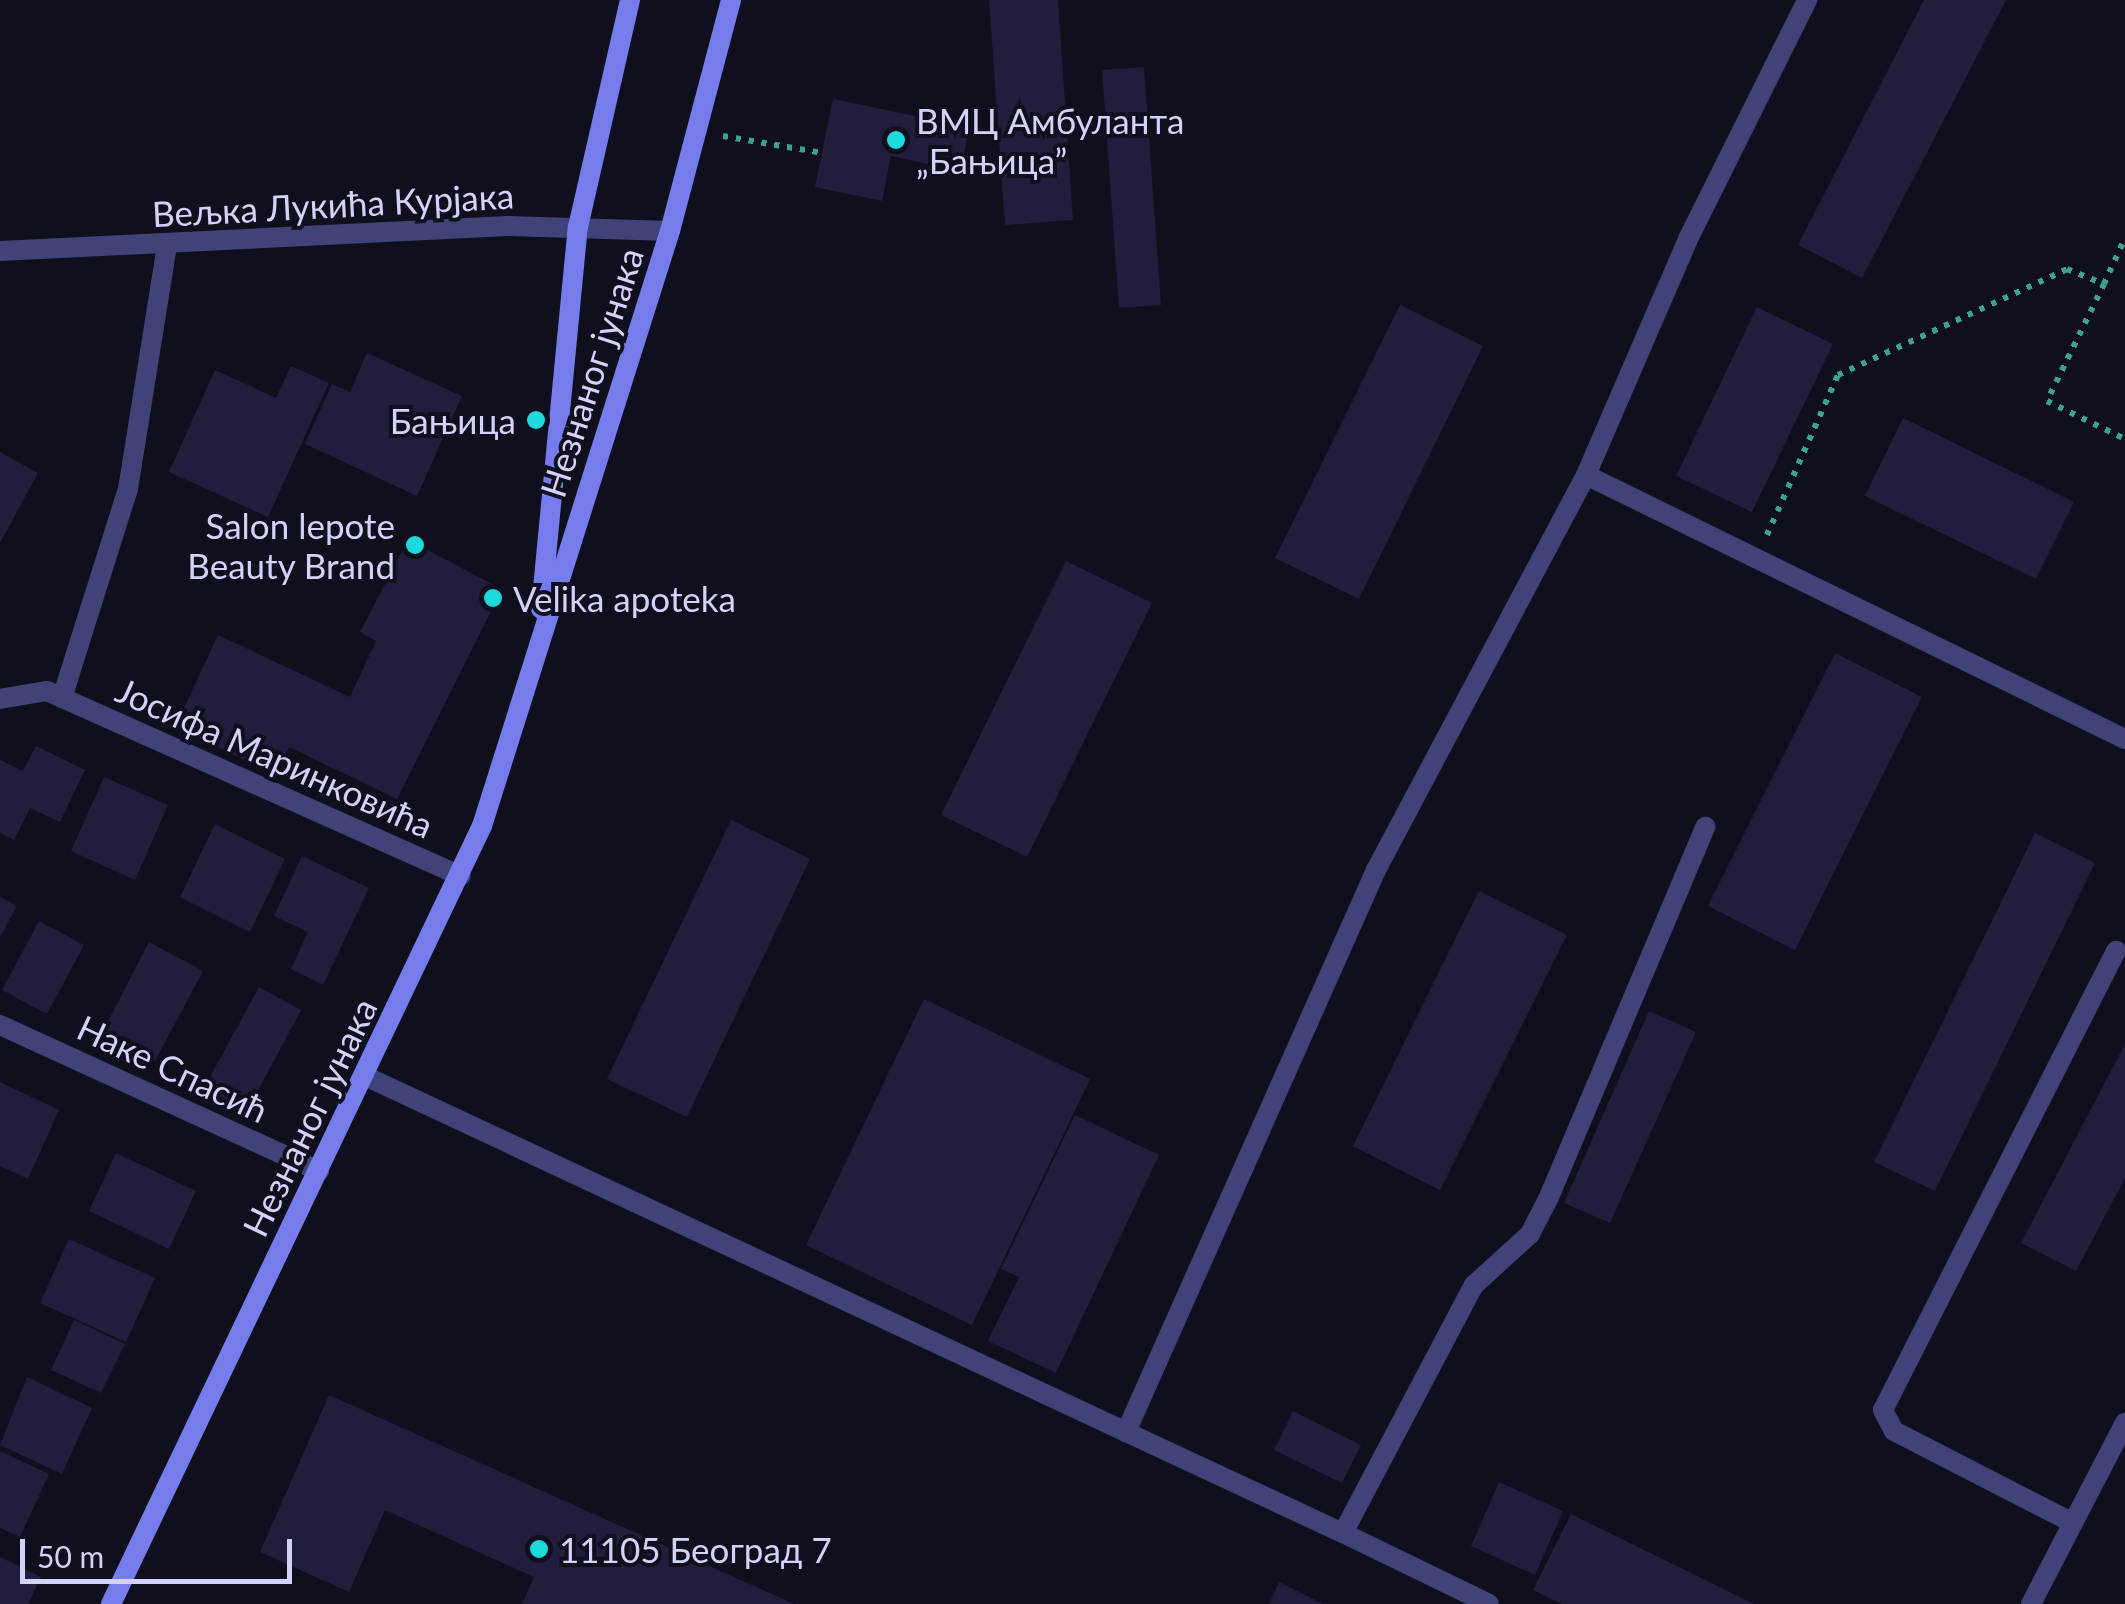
<!DOCTYPE html>
<html>
<head>
<meta charset="utf-8">
<style>
  body { margin:0 }
  #map { position:relative; width:2125px; height:1604px; overflow:hidden; background:#100f1e; font-family:Lato,sans-serif }
  div>[style] { position:absolute }
  .building>* { inset:0; background:#211d3d }
  .path>* { height:6px; margin-top:-3px; transform-origin:0; background:repeating-linear-gradient(90deg,#3ca393 0 5px,transparent 0 13px) }
  .service>* { height:20px; margin:-10px; padding:0 10px; transform-origin:10px; border-radius:10px; background:#404377 }
  .minor>* { height:20px; margin:-10px; padding:0 10px; transform-origin:10px; border-radius:10px; background:#404377 }
  .tertiary>* { height:20px; margin:-10px; padding:0 10px; transform-origin:10px; border-radius:10px; background:#404377 }
  .secondary>* { height:20px; margin:-10px; padding:0 10px; transform-origin:10px; border-radius:10px; background:#757ded }
  .dots>* { width:28px; height:28px; translate:-50% -50%; box-sizing:border-box; border:5px solid #100f1e; border-radius:50% }
  span { translate:-50% -50%; white-space:nowrap; text-align:center; line-height:1.15; -webkit-text-stroke:8px #100f1e; paint-order:stroke }
  .poi-label { font-size:35px; color:#d3d2f9 }
  .left { translate:0 -50%; text-align:left }
  .right { translate:-100% -50%; text-align:right }
  .street-label { font-size:35px; color:#d3d2f9 }
  .scale { position:absolute; left:20px; top:1539px; width:272px; height:45px; box-sizing:border-box; border:5px solid #d3d2f9; border-top:0; padding-left:12px; font-size:30px; line-height:35px; white-space:nowrap; color:#d3d2f9; -webkit-text-stroke:8px #100f1e; paint-order:stroke }
</style>
</head>
<body>
<div id="map">
  <div class="building">
    <i style="clip-path:polygon(989px 0,1058px 0,1073px 220px,1005px 225px)"></i>
    <i style="clip-path:polygon(1924px 0,2006px 0,1862px 278px,1798px 245px)"></i>
    <i style="clip-path:polygon(1144px 67px,1161px 305px,1119px 308px,1102px 70px)"></i>
    <i style="clip-path:polygon(833px 99px,969px 127px,961px 171px,891px 156px,882px 201px,815px 187px)"></i>
    <i style="clip-path:polygon(1400px 305px,1483px 346px,1359px 599px,1275px 558px)"></i>
    <i style="clip-path:polygon(1757px 307px,1833px 344px,1752px 512px,1676px 476px)"></i>
    <i style="clip-path:polygon(367px 353px,462px 396px,417px 496px,305px 444px,332px 384px,350px 392px)"></i>
    <i style="clip-path:polygon(291px 366px,329px 383px,268px 517px,169px 472px,215px 370px,276px 398px)"></i>
    <i style="clip-path:polygon(1903px 418px,2074px 502px,2036px 579px,1865px 496px)"></i>
    <i style="clip-path:polygon(0 452px,38px 473px,0 543px)"></i>
    <i style="clip-path:polygon(408px 540px,502px 589px,397px 799px,289px 747px,276px 775px,175px 727px,218px 635px,350px 697px,376px 641px,360px 632px)"></i>
    <i style="clip-path:polygon(1066px 561px,1152px 603px,1027px 857px,941px 815px)"></i>
    <i style="clip-path:polygon(1835px 653px,1922px 697px,1795px 950px,1708px 906px)"></i>
    <i style="clip-path:polygon(36px 746px,85px 770px,60px 822px,30px 808px,14px 840px,0 833px,0 760px,23px 771px)"></i>
    <i style="clip-path:polygon(104px 777px,168px 805px,135px 880px,71px 851px)"></i>
    <i style="clip-path:polygon(731px 820px,810px 859px,687px 1117px,607px 1079px)"></i>
    <i style="clip-path:polygon(215px 824px,285px 859px,250px 932px,180px 897px)"></i>
    <i style="clip-path:polygon(2035px 833px,2095px 863px,1935px 1191px,1874px 1162px)"></i>
    <i style="clip-path:polygon(302px 856px,369px 888px,323px 985px,291px 969px,308px 932px,274px 916px)"></i>
    <i style="clip-path:polygon(1479px 891px,1567px 935px,1440px 1190px,1353px 1146px)"></i>
    <i style="clip-path:polygon(0 897px,17px 906px,0 937px)"></i>
    <i style="clip-path:polygon(39px 921px,84px 945px,47px 1014px,2px 990px)"></i>
    <i style="clip-path:polygon(149px 942px,203px 971px,155px 1061px,102px 1033px)"></i>
    <i style="clip-path:polygon(259px 987px,301px 1010px,247px 1111px,204px 1088px)"></i>
    <i style="clip-path:polygon(924px 999px,1090px 1079px,972px 1325px,806px 1245px)"></i>
    <i style="clip-path:polygon(1649px 1011px,1696px 1032px,1610px 1223px,1564px 1203px)"></i>
    <i style="clip-path:polygon(2125px 1044px,2125px 1178px,2076px 1271px,2021px 1243px)"></i>
    <i style="clip-path:polygon(0 1082px,59px 1110px,28px 1179px,0 1166px)"></i>
    <i style="clip-path:polygon(1075px 1115px,1159px 1155px,1056px 1373px,988px 1341px,1019px 1277px,1001px 1269px)"></i>
    <i style="clip-path:polygon(116px 1153px,196px 1191px,169px 1249px,89px 1211px)"></i>
    <i style="clip-path:polygon(69px 1239px,155px 1278px,126px 1342px,40px 1303px)"></i>
    <i style="clip-path:polygon(74px 1320px,125px 1344px,101px 1393px,51px 1370px)"></i>
    <i style="clip-path:polygon(27px 1377px,92px 1408px,62px 1474px,0 1445px)"></i>
    <i style="clip-path:polygon(329px 1395px,794px 1604px,522px 1604px,534px 1577px,385px 1510px,349px 1592px,260px 1552px)"></i>
    <i style="clip-path:polygon(1293px 1411px,1361px 1445px,1342px 1483px,1274px 1450px)"></i>
    <i style="clip-path:polygon(0 1451px,49px 1474px,20px 1537px,0 1528px)"></i>
    <i style="clip-path:polygon(1499px 1482px,1563px 1511px,1535px 1575px,1471px 1546px)"></i>
    <i style="clip-path:polygon(1571px 1514px,1754px 1604px,1562px 1604px,1533px 1590px)"></i>
    <i style="clip-path:polygon(0 1557px,41px 1577px,28px 1604px,0 1604px)"></i>
    <i style="clip-path:polygon(1279px 1582px,1323px 1604px,1269px 1604px)"></i>
  </div>
  <div class="path">
    <i style="left:723px;top:136px;width:100px;rotate:9.7deg"></i>
    <i style="left:2104px;top:284px;width:51px;rotate:-65.5deg"></i>
    <i style="left:1767px;top:535px;width:175px;rotate:-66.1deg"></i>
    <i style="left:1838px;top:375px;width:252px;rotate:-24.8deg"></i>
    <i style="left:2067px;top:269px;width:40px;rotate:22deg"></i>
    <i style="left:2104px;top:284px;width:130px;rotate:116deg"></i>
    <i style="left:2047px;top:401px;width:87px;rotate:26deg"></i>
  </div>
  <div class="service">
    <i style="left:1586px;top:475px;width:600px;rotate:26.1deg"></i>
    <i style="left:365px;top:1076px;width:840px;rotate:25.07deg"></i>
    <i style="left:1126px;top:1432px;width:615px;rotate:-66.02deg"></i>
    <i style="left:1376px;top:870px;width:447px;rotate:-62deg"></i>
    <i style="left:1586px;top:475px;width:257px;rotate:-66.6deg"></i>
    <i style="left:1688px;top:239px;width:267px;rotate:-63.5deg"></i>
    <i style="left:1126px;top:1432px;width:239px;rotate:25deg"></i>
    <i style="left:1343px;top:1533px;width:280px;rotate:-62.2deg"></i>
    <i style="left:1474px;top:1285px;width:76px;rotate:-42.3deg"></i>
    <i style="left:1530px;top:1234px;width:42px;rotate:-62.8deg"></i>
    <i style="left:1549px;top:1197px;width:402px;rotate:-67.1deg"></i>
    <i style="left:2073px;top:1523px;width:201px;rotate:-152.8deg"></i>
    <i style="left:1894px;top:1431px;width:24px;rotate:-118deg"></i>
    <i style="left:1883px;top:1410px;width:515px;rotate:-63.09deg"></i>
    <i style="left:1343px;top:1533px;width:162px;rotate:25.9deg"></i>
    <i style="left:2031px;top:1604px;width:204px;rotate:-62.6deg"></i>
  </div>
  <div class="minor">
    <i style="left:62px;top:698px;width:219px;rotate:-72.5deg"></i>
    <i style="left:128px;top:489px;width:247px;rotate:-80.9deg"></i>
    <i style="left:0;top:699px;width:48px;rotate:-9.7deg"></i>
    <i style="left:47px;top:691px;width:453px;rotate:24.1deg"></i>
    <i style="left:0;top:1025px;width:351px;rotate:24.6deg"></i>
  </div>
  <div class="tertiary">
    <i style="left:0;top:251px;width:508px;rotate:-2.82deg"></i>
    <i style="left:507px;top:226px;width:163px;rotate:1.8deg"></i>
  </div>
  <div class="secondary">
    <i style="left:541px;top:609px;width:384px;rotate:-84.5deg"></i>
    <i style="left:578px;top:227px;width:233px;rotate:-77.1deg"></i>
    <i style="left:111px;top:1604px;width:862px;rotate:-64.51deg"></i>
    <i style="left:482px;top:826px;width:624px;rotate:-72.47deg"></i>
    <i style="left:670px;top:231px;width:239px;rotate:-75.2deg"></i>
  </div>
  <div class="dots">
    <i style="left:896px;top:140px;background:#1cd9db"></i>
    <i style="left:536px;top:420px;background:#1cd9db"></i>
    <i style="left:415px;top:545px;background:#1cd9db"></i>
    <i style="left:493px;top:598px;background:#1cd9db"></i>
    <i style="left:539px;top:1549px;background:#1cd9db"></i>
  </div>
  <div class="poi-label">
    <span class="left" style="left:916px;top:140px">ВМЦ Амбуланта<br>„Бањица”</span>
    <span class="right" style="left:516px;top:420px">Бањица</span>
    <span class="right" style="left:395px;top:545px">Salon lepote<br>Beauty Brand</span>
    <span class="left" style="left:513px;top:598px">Velika apoteka</span>
    <span class="left" style="left:559px;top:1549px">11105 Београд 7</span>
  </div>
  <div class="street-label">
    <span style="left:333px;top:204px;rotate:-3deg">Вељка Лукића Курјака</span>
    <span style="left:591px;top:372px;rotate:-72deg">Незнаног јунака</span>
    <span style="left:275px;top:757px;rotate:24deg">Јосифа Маринковића</span>
    <span style="left:173px;top:1068px;rotate:25deg">Наке Спасић</span>
    <span style="left:309px;top:1117px;rotate:-64deg">Незнаног јунака</span>
  </div>
  <div class="scale">50 m</div>
</div>
</body>
</html>
